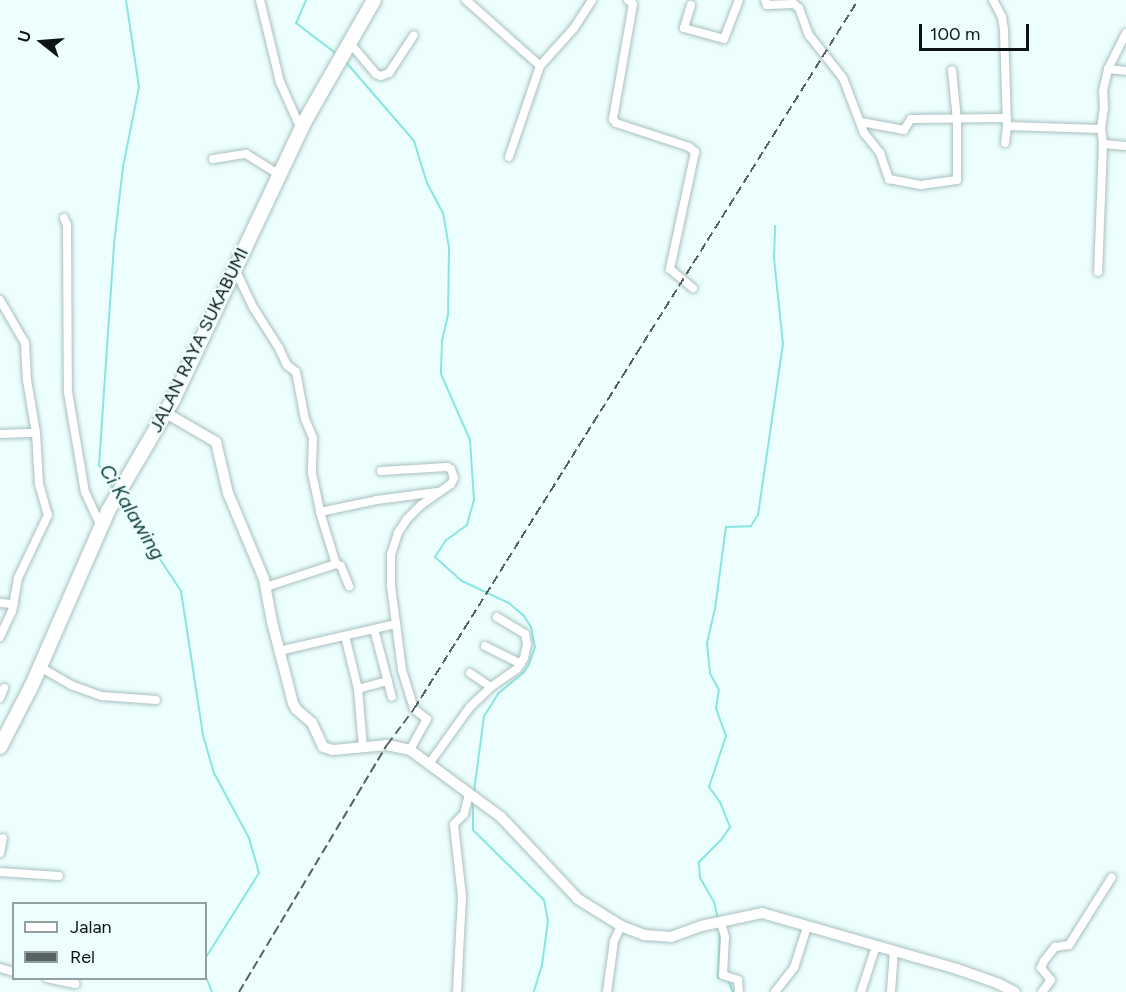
<!DOCTYPE html>
<html>
<head>
<meta charset="utf-8">
<style>
  body { margin:0 }
  #map { position:relative; width:1126px; height:992px; overflow:hidden; background:#ecfffe; font-family:Figtree,sans-serif }
  div>[style] { position:absolute }
  .stream>* { height:2px; margin:-1px; padding:0 1px; transform-origin:1px; border-radius:1px; background:#88e5e2 }
  .roads { filter:drop-shadow(0 0 2px #a9c0bf) drop-shadow(0 0 2px #a9c0bf) }
  .street>* { height:8px; margin:-4px; padding:0 4px; transform-origin:4px; border-radius:4px; background:#fff }
  .secondary>* { height:10px; margin:-5px; padding:0 5px; transform-origin:5px; border-radius:5px; background:#fff }
  .highway>* { height:14px; margin:-7px; padding:0 7px; transform-origin:7px; border-radius:7px; background:#fff }
  .rail>* { height:2px; margin-top:-1px; transform-origin:0; background:repeating-linear-gradient(90deg,#576362 0 9px,transparent 0 13.5px) }
  span { translate:-50% -50%; white-space:nowrap; text-align:center; line-height:1.15; -webkit-text-stroke:4.5px #ecfffe; paint-order:stroke }
  .street-label { font-size:18px; color:#0c1414 }
  .water-label { font-size:20px; color:#0e3b3a; font-style:italic }
  .legend { position:absolute; left:12px; top:902px; width:195px; height:78px; box-sizing:border-box; background:#ecfffe; border:2px solid #92a1a0; margin:0; padding:8px 10px; list-style:none; font-size:18px; color:#0c1414 }
  .legend li { display:flex; align-items:center; gap:12px; height:30px }
  .legend b { width:30px; border:2px solid #92a1a0 }
  .north { position:absolute; left:12px; top:12px; width:60px; height:60px; -webkit-text-stroke:4px #ecfffe; paint-order:stroke; rotate:287deg; font-size:16px; font-weight:700; line-height:24px; text-align:center; color:#0c1414 }
  .north::after { content:''; display:block; margin:auto; width:21px; height:27px; background:#0c1414; clip-path:polygon(50% 0,100% 100%,50% 72%,0 100%) }
  .scale { position:absolute; left:919px; top:24px; width:110px; height:27px; box-sizing:border-box; border:3px solid #0c1414; border-top:0; padding-left:8px; font-size:18px; line-height:21px; white-space:nowrap; color:#0c1414; -webkit-text-stroke:4px #ecfffe; paint-order:stroke }
</style>
</head>
<body>
<div id="map">
  <div class="stream">
    <i style="left:306px;top:0;width:25px;rotate:113deg"></i>
    <i style="left:296px;top:23px;width:53px;rotate:37.3deg"></i>
    <i style="left:345px;top:61px;width:106px;rotate:49.2deg"></i>
    <i style="left:414px;top:141px;width:44px;rotate:72.8deg"></i>
    <i style="left:427px;top:183px;width:34px;rotate:62deg"></i>
    <i style="left:443px;top:213px;width:35px;rotate:80deg"></i>
    <i style="left:449px;top:247px;width:68px;rotate:90.8deg"></i>
    <i style="left:448px;top:315px;width:26px;rotate:103deg"></i>
    <i style="left:442px;top:340px;width:34px;rotate:92deg"></i>
    <i style="left:441px;top:374px;width:72px;rotate:66.3deg"></i>
    <i style="left:470px;top:440px;width:60px;rotate:86.2deg"></i>
    <i style="left:474px;top:500px;width:26px;rotate:106deg"></i>
    <i style="left:467px;top:525px;width:26px;rotate:144deg"></i>
    <i style="left:446px;top:540px;width:20px;rotate:123deg"></i>
    <i style="left:435px;top:557px;width:36px;rotate:42deg"></i>
    <i style="left:462px;top:581px;width:52px;rotate:25.1deg"></i>
    <i style="left:509px;top:603px;width:20px;rotate:41deg"></i>
    <i style="left:524px;top:616px;width:13px;rotate:58deg"></i>
    <i style="left:531px;top:627px;width:20px;rotate:79deg"></i>
    <i style="left:535px;top:647px;width:20px;rotate:110deg"></i>
    <i style="left:528px;top:666px;width:7px;rotate:124deg"></i>
    <i style="left:524px;top:672px;width:34px;rotate:140deg"></i>
    <i style="left:498px;top:694px;width:26px;rotate:122deg"></i>
    <i style="left:484px;top:716px;width:77px;rotate:97.5deg"></i>
    <i style="left:114px;top:490px;width:29px;rotate:-121deg"></i>
    <i style="left:99px;top:465px;width:222px;rotate:-86.1deg"></i>
    <i style="left:114px;top:244px;width:78px;rotate:-83.3deg"></i>
    <i style="left:123px;top:167px;width:82px;rotate:-78.7deg"></i>
    <i style="left:139px;top:87px;width:88px;rotate:-98.5deg"></i>
    <i style="left:121px;top:500px;width:109px;rotate:56.6deg"></i>
    <i style="left:181px;top:591px;width:146px;rotate:81.3deg"></i>
    <i style="left:203px;top:735px;width:40px;rotate:74deg"></i>
    <i style="left:214px;top:773px;width:74px;rotate:61.7deg"></i>
    <i style="left:249px;top:838px;width:36px;rotate:74deg"></i>
    <i style="left:259px;top:873px;width:99px;rotate:122.2deg"></i>
    <i style="left:473px;top:800px;width:30px;rotate:90deg"></i>
    <i style="left:473px;top:830px;width:100px;rotate:44.6deg"></i>
    <i style="left:544px;top:900px;width:21px;rotate:79deg"></i>
    <i style="left:548px;top:921px;width:44px;rotate:97.8deg"></i>
    <i style="left:542px;top:965px;width:28px;rotate:107deg"></i>
    <i style="left:718px;top:919px;width:17px;rotate:-103deg"></i>
    <i style="left:714px;top:902px;width:28px;rotate:-120deg"></i>
    <i style="left:700px;top:878px;width:16px;rotate:-94deg"></i>
    <i style="left:699px;top:862px;width:31px;rotate:-45deg"></i>
    <i style="left:721px;top:840px;width:16px;rotate:-55deg"></i>
    <i style="left:730px;top:827px;width:27px;rotate:-112deg"></i>
    <i style="left:720px;top:802px;width:19px;rotate:-126deg"></i>
    <i style="left:709px;top:787px;width:54px;rotate:-71.6deg"></i>
    <i style="left:726px;top:736px;width:30px;rotate:-110deg"></i>
    <i style="left:716px;top:708px;width:18px;rotate:-81deg"></i>
    <i style="left:719px;top:690px;width:19px;rotate:-118deg"></i>
    <i style="left:710px;top:673px;width:30px;rotate:-96deg"></i>
    <i style="left:707px;top:643px;width:35px;rotate:-77deg"></i>
    <i style="left:715px;top:609px;width:83px;rotate:-82.4deg"></i>
    <i style="left:726px;top:527px;width:25px;rotate:-2deg"></i>
    <i style="left:751px;top:526px;width:13px;rotate:-58deg"></i>
    <i style="left:758px;top:515px;width:173px;rotate:-81.7deg"></i>
    <i style="left:783px;top:344px;width:86px;rotate:-96deg"></i>
    <i style="left:774px;top:258px;width:32px;rotate:-88deg"></i>
    <i style="left:720px;top:930px;width:48px;rotate:92.4deg"></i>
    <i style="left:718px;top:978px;width:4px"></i>
    <i style="left:206px;top:977px;width:16px;rotate:68deg"></i>
    <i style="left:728px;top:980px;width:13px;rotate:67deg"></i>
  </div>
  <div class="roads">
    <div class="street">
      <i style="left:260px;top:0;width:84px;rotate:76.3deg"></i>
      <i style="left:280px;top:82px;width:51px;rotate:65.9deg"></i>
      <i style="left:466px;top:0;width:99px;rotate:41.7deg"></i>
      <i style="left:628px;top:0;width:6px;rotate:39deg"></i>
      <i style="left:633px;top:4px;width:117px;rotate:99.9deg"></i>
      <i style="left:613px;top:119px;width:5px;rotate:53deg"></i>
      <i style="left:616px;top:123px;width:77px;rotate:18.2deg"></i>
      <i style="left:689px;top:147px;width:8px;rotate:40deg"></i>
      <i style="left:695px;top:152px;width:120px;rotate:102.1deg"></i>
      <i style="left:670px;top:269px;width:30px;rotate:40deg"></i>
      <i style="left:765px;top:0;width:5px;rotate:68deg"></i>
      <i style="left:767px;top:5px;width:27px;rotate:-2deg"></i>
      <i style="left:794px;top:4px;width:6px;rotate:39deg"></i>
      <i style="left:799px;top:8px;width:29px;rotate:70deg"></i>
      <i style="left:809px;top:35px;width:55px;rotate:51.7deg"></i>
      <i style="left:843px;top:78px;width:59px;rotate:69.1deg"></i>
      <i style="left:864px;top:133px;width:26px;rotate:51deg"></i>
      <i style="left:880px;top:153px;width:28px;rotate:71deg"></i>
      <i style="left:889px;top:179px;width:33px;rotate:11deg"></i>
      <i style="left:921px;top:185px;width:36px;rotate:-8deg"></i>
      <i style="left:957px;top:180px;width:60px;rotate:-90deg"></i>
      <i style="left:957px;top:120px;width:50px;rotate:-95.7deg"></i>
      <i style="left:993px;top:0;width:19px;rotate:62deg"></i>
      <i style="left:1002px;top:17px;width:13px;rotate:81deg"></i>
      <i style="left:1004px;top:30px;width:96px;rotate:88.2deg"></i>
      <i style="left:1007px;top:126px;width:94px;rotate:1.8deg"></i>
      <i style="left:1101px;top:129px;width:15px;rotate:82deg"></i>
      <i style="left:1103px;top:144px;width:128px;rotate:92.2deg"></i>
      <i style="left:691px;top:5px;width:24px;rotate:107deg"></i>
      <i style="left:684px;top:28px;width:41px;rotate:15.4deg"></i>
      <i style="left:724px;top:39px;width:42px;rotate:-69deg"></i>
      <i style="left:349px;top:42px;width:42px;rotate:49.8deg"></i>
      <i style="left:376px;top:74px;width:5px;rotate:22deg"></i>
      <i style="left:381px;top:76px;width:9px;rotate:-21deg"></i>
      <i style="left:389px;top:73px;width:45px;rotate:-56.7deg"></i>
      <i style="left:1108px;top:69px;width:18px;rotate:6deg"></i>
      <i style="left:861px;top:122px;width:44px;rotate:10.5deg"></i>
      <i style="left:904px;top:130px;width:13px;rotate:-58deg"></i>
      <i style="left:911px;top:119px;width:96px;rotate:-0.6deg"></i>
      <i style="left:1101px;top:129px;width:21px;rotate:-82deg"></i>
      <i style="left:1104px;top:108px;width:17px;rotate:-93deg"></i>
      <i style="left:1103px;top:91px;width:23px;rotate:-77deg"></i>
      <i style="left:1108px;top:69px;width:40px;rotate:-63.4deg"></i>
      <i style="left:1005px;top:143px;width:17px;rotate:-83deg"></i>
      <i style="left:1103px;top:144px;width:23px;rotate:5deg"></i>
      <i style="left:509px;top:157px;width:96px;rotate:-71.2deg"></i>
      <i style="left:540px;top:66px;width:51px;rotate:-48.2deg"></i>
      <i style="left:574px;top:28px;width:33px;rotate:-57deg"></i>
      <i style="left:213px;top:159px;width:33px;rotate:-9deg"></i>
      <i style="left:246px;top:154px;width:40px;rotate:32deg"></i>
      <i style="left:64px;top:218px;width:8px;rotate:67deg"></i>
      <i style="left:67px;top:225px;width:167px;rotate:89.7deg"></i>
      <i style="left:68px;top:392px;width:101px;rotate:80.4deg"></i>
      <i style="left:85px;top:492px;width:38px;rotate:65deg"></i>
      <i style="left:235px;top:269px;width:42px;rotate:64.7deg"></i>
      <i style="left:253px;top:307px;width:49px;rotate:57.6deg"></i>
      <i style="left:279px;top:348px;width:19px;rotate:65deg"></i>
      <i style="left:287px;top:365px;width:11px;rotate:38deg"></i>
      <i style="left:296px;top:372px;width:48px;rotate:79.2deg"></i>
      <i style="left:305px;top:419px;width:21px;rotate:67deg"></i>
      <i style="left:313px;top:438px;width:35px;rotate:92deg"></i>
      <i style="left:312px;top:473px;width:40px;rotate:78deg"></i>
      <i style="left:320px;top:512px;width:54px;rotate:72.9deg"></i>
      <i style="left:336px;top:564px;width:5px;rotate:22deg"></i>
      <i style="left:341px;top:566px;width:22px;rotate:68deg"></i>
      <i style="left:0;top:300px;width:50px;rotate:59.8deg"></i>
      <i style="left:25px;top:343px;width:37px;rotate:87deg"></i>
      <i style="left:27px;top:380px;width:54px;rotate:80.4deg"></i>
      <i style="left:36px;top:433px;width:51px;rotate:86.6deg"></i>
      <i style="left:39px;top:484px;width:32px;rotate:74deg"></i>
      <i style="left:48px;top:515px;width:70px;rotate:115.5deg"></i>
      <i style="left:18px;top:578px;width:34px;rotate:100deg"></i>
      <i style="left:12px;top:611px;width:29px;rotate:115deg"></i>
      <i style="left:0;top:434px;width:36px;rotate:-2deg"></i>
      <i style="left:381px;top:471px;width:66px;rotate:-3.5deg"></i>
      <i style="left:447px;top:467px;width:4px;rotate:27deg"></i>
      <i style="left:451px;top:469px;width:9px;rotate:72deg"></i>
      <i style="left:454px;top:478px;width:7px;rotate:117deg"></i>
      <i style="left:451px;top:484px;width:37px;rotate:145deg"></i>
      <i style="left:421px;top:505px;width:20px;rotate:135deg"></i>
      <i style="left:407px;top:519px;width:17px;rotate:123deg"></i>
      <i style="left:398px;top:533px;width:22px;rotate:108deg"></i>
      <i style="left:391px;top:554px;width:32px;rotate:90deg"></i>
      <i style="left:391px;top:586px;width:85px;rotate:82.5deg"></i>
      <i style="left:402px;top:670px;width:41px;rotate:72.9deg"></i>
      <i style="left:414px;top:709px;width:16px;rotate:38deg"></i>
      <i style="left:427px;top:719px;width:35px;rotate:119deg"></i>
      <i style="left:320px;top:512px;width:58px;rotate:-11.9deg"></i>
      <i style="left:377px;top:500px;width:61px;rotate:-7.6deg"></i>
      <i style="left:266px;top:587px;width:74px;rotate:-18.2deg"></i>
      <i style="left:0;top:603px;width:14px;rotate:4deg"></i>
      <i style="left:374px;top:629px;width:23px;rotate:-13deg"></i>
      <i style="left:345px;top:636px;width:55px;rotate:76.2deg"></i>
      <i style="left:358px;top:689px;width:31px;rotate:-15deg"></i>
      <i style="left:485px;top:646px;width:40px;rotate:26.6deg"></i>
      <i style="left:279px;top:651px;width:98px;rotate:-13deg"></i>
      <i style="left:374px;top:629px;width:70px;rotate:75.2deg"></i>
      <i style="left:40px;top:667px;width:36px;rotate:30deg"></i>
      <i style="left:71px;top:685px;width:33px;rotate:20deg"></i>
      <i style="left:102px;top:696px;width:54px;rotate:4.2deg"></i>
      <i style="left:470px;top:673px;width:25px;rotate:34deg"></i>
      <i style="left:358px;top:689px;width:58px;rotate:85.1deg"></i>
      <i style="left:0;top:698px;width:11px;rotate:-68deg"></i>
      <i style="left:429px;top:764px;width:70px;rotate:-54.3deg"></i>
      <i style="left:470px;top:707px;width:29px;rotate:-44deg"></i>
      <i style="left:491px;top:687px;width:32px;rotate:-35deg"></i>
      <i style="left:517px;top:669px;width:13px;rotate:-58deg"></i>
      <i style="left:524px;top:658px;width:14px;rotate:-78deg"></i>
      <i style="left:527px;top:644px;width:10px;rotate:-101deg"></i>
      <i style="left:525px;top:634px;width:33px;rotate:-149deg"></i>
      <i style="left:0;top:853px;width:15px;rotate:-79deg"></i>
      <i style="left:0;top:872px;width:59px;rotate:3.9deg"></i>
      <i style="left:721px;top:922px;width:16px;rotate:75deg"></i>
      <i style="left:725px;top:937px;width:38px;rotate:93deg"></i>
      <i style="left:723px;top:975px;width:16px;rotate:18deg"></i>
      <i style="left:738px;top:980px;width:12px;rotate:85deg"></i>
      <i style="left:0;top:968px;width:15px;rotate:16deg"></i>
      <i style="left:47px;top:978px;width:29px;rotate:12deg"></i>
      <i style="left:457px;top:992px;width:95px;rotate:-87deg"></i>
      <i style="left:462px;top:897px;width:73px;rotate:-96.3deg"></i>
      <i style="left:454px;top:824px;width:14px;rotate:-45deg"></i>
      <i style="left:464px;top:814px;width:21px;rotate:-76deg"></i>
      <i style="left:607px;top:992px;width:51px;rotate:-82.2deg"></i>
      <i style="left:614px;top:941px;width:17px;rotate:-65deg"></i>
      <i style="left:775px;top:992px;width:31px;rotate:-52deg"></i>
      <i style="left:794px;top:968px;width:43px;rotate:-72.4deg"></i>
      <i style="left:861px;top:992px;width:48px;rotate:-71.9deg"></i>
      <i style="left:891px;top:992px;width:42px;rotate:-85.9deg"></i>
      <i style="left:1042px;top:992px;width:15px;rotate:-53deg"></i>
      <i style="left:1051px;top:980px;width:16px;rotate:-130deg"></i>
      <i style="left:1041px;top:968px;width:8px;rotate:-67deg"></i>
      <i style="left:1044px;top:961px;width:18px;rotate:-52deg"></i>
      <i style="left:1055px;top:947px;width:14px;rotate:-8deg"></i>
      <i style="left:1069px;top:945px;width:80px;rotate:-57.7deg"></i>
    </div>
    <div class="secondary">
      <i style="left:166px;top:413px;width:58px;rotate:30.1deg"></i>
      <i style="left:216px;top:442px;width:52px;rotate:76.8deg"></i>
      <i style="left:228px;top:493px;width:93px;rotate:67.3deg"></i>
      <i style="left:264px;top:579px;width:44px;rotate:79.5deg"></i>
      <i style="left:272px;top:622px;width:84px;rotate:75.5deg"></i>
      <i style="left:293px;top:703px;width:7px;rotate:63deg"></i>
      <i style="left:296px;top:709px;width:21px;rotate:41deg"></i>
      <i style="left:312px;top:723px;width:26px;rotate:65deg"></i>
      <i style="left:323px;top:747px;width:10px;rotate:17deg"></i>
      <i style="left:333px;top:750px;width:54px;rotate:-5.3deg"></i>
      <i style="left:387px;top:745px;width:24px;rotate:12deg"></i>
      <i style="left:410px;top:750px;width:113px;rotate:36.4deg"></i>
      <i style="left:501px;top:817px;width:112px;rotate:46.8deg"></i>
      <i style="left:578px;top:899px;width:51px;rotate:32.1deg"></i>
      <i style="left:621px;top:926px;width:25px;rotate:21deg"></i>
      <i style="left:644px;top:935px;width:27px;rotate:4deg"></i>
      <i style="left:671px;top:937px;width:32px;rotate:-20deg"></i>
      <i style="left:701px;top:926px;width:62px;rotate:-12deg"></i>
      <i style="left:762px;top:913px;width:203px;rotate:16deg"></i>
      <i style="left:957px;top:969px;width:42px;rotate:19.3deg"></i>
      <i style="left:997px;top:983px;width:20px;rotate:27deg"></i>
    </div>
    <div class="highway">
      <i style="left:0;top:747px;width:70px;rotate:-62.7deg"></i>
      <i style="left:32px;top:685px;width:190px;rotate:-66.4deg"></i>
      <i style="left:108px;top:511px;width:131px;rotate:-59.7deg"></i>
      <i style="left:174px;top:398px;width:306px;rotate:-64.7deg"></i>
      <i style="left:305px;top:121px;width:139px;rotate:-60.3deg"></i>
    </div>
  </div>
  <div class="rail">
    <i style="left:239px;top:992px;width:288px;rotate:-59.1deg"></i>
    <i style="left:387px;top:745px;width:45px;rotate:-53.1deg"></i>
    <i style="left:414px;top:709px;width:837px;rotate:-57.94deg"></i>
  </div>
  <div class="street-label">
    <span style="left:199px;top:340px;rotate:-64deg">JALAN RAYA SUKABUMI</span>
  </div>
  <div class="water-label">
    <span style="left:132px;top:512px;rotate:59deg">Ci Kalawing</span>
  </div>
  <ul class="legend">
  <li><b style="height:8px;background:#fff"></b>Jalan</li>
  <li><b style="height:8px;background:#576362"></b>Rel</li>
  </ul>
  <div class="north">U</div>
  <div class="scale">100 m</div>
</div>
</body>
</html>
